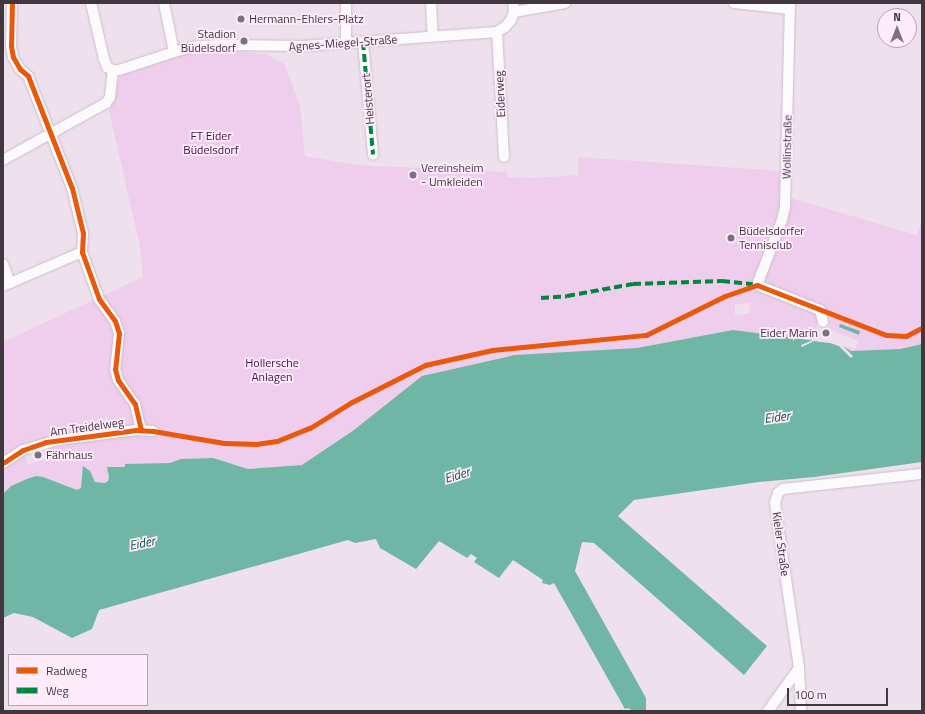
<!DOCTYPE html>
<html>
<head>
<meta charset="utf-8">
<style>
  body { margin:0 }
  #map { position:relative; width:925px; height:714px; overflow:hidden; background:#eee1ed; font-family:"Titillium Web",sans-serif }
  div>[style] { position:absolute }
  .green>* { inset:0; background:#efcdec }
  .water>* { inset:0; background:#6fb6a5 }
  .pier>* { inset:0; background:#eee1ed }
  .roads { filter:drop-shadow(0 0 1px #c9bfc8) drop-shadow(0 0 1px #c9bfc8) }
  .minor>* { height:10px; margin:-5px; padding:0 5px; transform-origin:5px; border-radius:5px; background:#fcfafc }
  .quiet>* { height:4px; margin-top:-2px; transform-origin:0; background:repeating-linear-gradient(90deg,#00873e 0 8px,transparent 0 12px) }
  .cycleway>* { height:5px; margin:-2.5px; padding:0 2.5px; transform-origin:2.5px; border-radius:2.5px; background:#e8590c }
  .dots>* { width:11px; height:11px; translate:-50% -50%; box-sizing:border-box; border:2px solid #feebfc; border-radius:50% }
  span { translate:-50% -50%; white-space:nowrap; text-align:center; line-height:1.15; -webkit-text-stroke:3.5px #feebfc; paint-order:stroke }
  .poi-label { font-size:12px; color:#40373f }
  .left { translate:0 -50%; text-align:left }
  .right { translate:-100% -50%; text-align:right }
  .street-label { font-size:12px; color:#40373f }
  .park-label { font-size:12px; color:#450d44 }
  .water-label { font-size:13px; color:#075e4a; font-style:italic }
  .frame { position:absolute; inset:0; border:4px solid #40373f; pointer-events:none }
  .legend { position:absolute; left:8px; top:654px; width:140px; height:52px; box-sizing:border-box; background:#feebfc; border:1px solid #b2a3b0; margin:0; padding:5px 7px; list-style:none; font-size:12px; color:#40373f }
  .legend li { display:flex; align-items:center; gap:8px; height:20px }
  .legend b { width:20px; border:1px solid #b2a3b0 }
  .north { position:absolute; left:877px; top:8px; width:40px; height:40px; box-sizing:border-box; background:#feebfc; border:1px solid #b2a3b0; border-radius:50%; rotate:0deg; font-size:11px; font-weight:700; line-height:16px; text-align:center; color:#40373f }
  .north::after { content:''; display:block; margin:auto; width:14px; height:18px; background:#7d727c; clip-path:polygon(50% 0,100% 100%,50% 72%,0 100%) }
  .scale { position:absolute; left:787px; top:688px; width:101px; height:18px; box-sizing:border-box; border:2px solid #40373f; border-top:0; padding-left:5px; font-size:12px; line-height:14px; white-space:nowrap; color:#40373f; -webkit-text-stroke:3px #feebfc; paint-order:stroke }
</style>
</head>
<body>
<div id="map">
  <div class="green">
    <i style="clip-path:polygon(evenodd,210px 50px,266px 54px,285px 65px,300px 106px,305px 156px,357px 165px,506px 172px,508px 177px,534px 178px,579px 175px,578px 157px,781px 171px,780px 195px,917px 235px,922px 220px,922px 344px,900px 349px,851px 351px,839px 344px,855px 349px,858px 341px,828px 329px,830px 321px,828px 317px,814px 311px,818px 319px,814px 341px,733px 330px,637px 348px,354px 430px,302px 465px,248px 469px,213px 458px,181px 459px,170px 463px,125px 464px,125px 467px,109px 477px,108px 481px,105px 483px,95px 482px,90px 471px,83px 467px,81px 488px,77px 490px,36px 476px,11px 486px,3px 494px,3px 342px,143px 277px,140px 246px,109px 111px,120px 76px,195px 51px,210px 50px,749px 303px,750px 313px,735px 316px,735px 304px,749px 303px,210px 50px,49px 446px,52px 457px,28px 465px,24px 454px,49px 446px)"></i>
  </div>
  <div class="water">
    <i style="clip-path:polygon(840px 324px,860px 331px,859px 335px,839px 327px)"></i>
    <i style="clip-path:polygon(733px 330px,839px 344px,851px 351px,900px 349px,922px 344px,922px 462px,814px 477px,759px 482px,634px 500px,618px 516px,767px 646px,744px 675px,594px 543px,582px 542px,575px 571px,646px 698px,646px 711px,633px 711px,628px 708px,625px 709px,554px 583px,550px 585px,542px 583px,543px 580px,513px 560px,499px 578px,474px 562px,477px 558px,471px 554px,467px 558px,439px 541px,416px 569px,380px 548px,376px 539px,355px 543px,348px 540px,99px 610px,92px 629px,72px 638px,33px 617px,14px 613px,3px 618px,3px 494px,11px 486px,27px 479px,36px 476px,43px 477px,77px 490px,81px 488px,83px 466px,90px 471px,95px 482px,105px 483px,108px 481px,109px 477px,107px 467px,125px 467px,125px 464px,170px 463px,181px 459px,213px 458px,248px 469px,302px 465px,354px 430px,422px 376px,515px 355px,637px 348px)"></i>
  </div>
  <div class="pier">
    <i style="clip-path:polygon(813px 340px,840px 343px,853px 356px,851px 358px,839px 346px,830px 343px,814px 341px,802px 347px,801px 345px)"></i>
  </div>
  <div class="roads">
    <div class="minor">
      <i style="left:12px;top:3px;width:43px;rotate:91.3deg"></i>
      <i style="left:11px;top:46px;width:11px;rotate:80deg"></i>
      <i style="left:13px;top:57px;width:14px;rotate:60deg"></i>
      <i style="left:20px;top:69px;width:11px;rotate:41deg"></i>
      <i style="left:28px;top:76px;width:120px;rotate:68.6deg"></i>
      <i style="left:72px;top:188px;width:46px;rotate:76.3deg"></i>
      <i style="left:83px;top:233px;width:19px;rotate:93deg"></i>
      <i style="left:82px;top:252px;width:50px;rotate:70.1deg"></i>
      <i style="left:99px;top:299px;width:27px;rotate:54deg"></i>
      <i style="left:115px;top:321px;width:13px;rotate:72deg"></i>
      <i style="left:119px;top:333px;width:36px;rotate:96deg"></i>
      <i style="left:115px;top:369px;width:11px;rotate:75deg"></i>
      <i style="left:118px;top:380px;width:29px;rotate:55deg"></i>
      <i style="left:135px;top:404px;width:27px;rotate:77deg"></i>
      <i style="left:91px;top:3px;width:57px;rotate:76.9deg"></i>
      <i style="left:104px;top:59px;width:9px;rotate:69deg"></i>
      <i style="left:107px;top:67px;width:7px;rotate:27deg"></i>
      <i style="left:164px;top:3px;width:50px;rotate:78.5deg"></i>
      <i style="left:346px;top:3px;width:41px;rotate:90deg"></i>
      <i style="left:431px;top:3px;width:33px;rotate:87deg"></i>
      <i style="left:734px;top:3px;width:56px;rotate:6.1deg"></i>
      <i style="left:790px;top:3px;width:204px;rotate:91.4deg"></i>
      <i style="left:785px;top:207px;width:13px;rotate:103deg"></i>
      <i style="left:782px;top:220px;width:70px;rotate:111deg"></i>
      <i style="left:757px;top:285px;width:68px;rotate:21.6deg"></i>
      <i style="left:820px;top:310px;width:12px;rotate:76deg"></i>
      <i style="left:514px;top:12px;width:52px;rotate:-10deg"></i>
      <i style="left:497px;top:32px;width:125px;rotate:86.8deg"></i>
      <i style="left:363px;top:42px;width:113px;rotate:84.9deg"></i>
      <i style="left:113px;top:70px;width:6px"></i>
      <i style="left:119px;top:70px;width:58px;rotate:-18.1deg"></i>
      <i style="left:174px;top:52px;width:24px;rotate:-15deg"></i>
      <i style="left:197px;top:46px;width:28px;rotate:-2deg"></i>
      <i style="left:225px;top:45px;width:78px;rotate:0.7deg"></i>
      <i style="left:303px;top:46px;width:195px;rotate:-4.1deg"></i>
      <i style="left:497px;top:32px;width:9px;rotate:-32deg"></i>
      <i style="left:505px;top:27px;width:9px;rotate:-49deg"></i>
      <i style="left:511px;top:20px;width:9px;rotate:-69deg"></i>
      <i style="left:514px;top:12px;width:9px;rotate:-96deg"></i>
      <i style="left:3px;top:160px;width:118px;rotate:-29deg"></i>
      <i style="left:106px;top:103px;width:7px;rotate:-56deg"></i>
      <i style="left:110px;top:97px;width:27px;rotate:-84deg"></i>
      <i style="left:3px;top:264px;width:20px;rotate:70deg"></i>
      <i style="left:3px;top:286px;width:86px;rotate:-23.3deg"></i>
      <i style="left:3px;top:463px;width:24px;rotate:-33deg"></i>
      <i style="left:23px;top:450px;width:36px;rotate:-16deg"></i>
      <i style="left:58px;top:440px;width:79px;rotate:-7.3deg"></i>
      <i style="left:136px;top:430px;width:17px;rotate:3deg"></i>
      <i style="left:768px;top:711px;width:53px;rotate:-54.2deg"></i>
      <i style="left:801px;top:711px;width:43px;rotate:-92.7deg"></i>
      <i style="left:799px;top:668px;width:167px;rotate:-98.3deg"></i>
      <i style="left:775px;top:503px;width:10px;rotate:-73deg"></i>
      <i style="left:778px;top:493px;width:6px;rotate:-39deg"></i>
      <i style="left:783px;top:489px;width:140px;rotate:-6.2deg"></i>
    </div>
  </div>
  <div class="quiet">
    <i style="left:363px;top:42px;width:113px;rotate:84.9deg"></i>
    <i style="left:541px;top:298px;width:26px;rotate:-4deg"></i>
    <i style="left:567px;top:296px;width:67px;rotate:-10.3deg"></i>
    <i style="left:633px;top:284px;width:89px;rotate:-1.9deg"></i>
    <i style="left:722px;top:281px;width:31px;rotate:6deg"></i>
  </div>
  <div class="cycleway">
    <i style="left:12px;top:3px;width:43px;rotate:91.3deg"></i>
    <i style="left:11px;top:46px;width:11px;rotate:80deg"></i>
    <i style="left:13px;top:57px;width:14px;rotate:60deg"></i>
    <i style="left:20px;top:69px;width:11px;rotate:41deg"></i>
    <i style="left:28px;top:76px;width:120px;rotate:68.6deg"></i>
    <i style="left:72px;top:188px;width:46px;rotate:76.3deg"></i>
    <i style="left:83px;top:233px;width:19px;rotate:93deg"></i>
    <i style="left:82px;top:252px;width:50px;rotate:70.1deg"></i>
    <i style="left:99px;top:299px;width:27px;rotate:54deg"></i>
    <i style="left:115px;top:321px;width:13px;rotate:72deg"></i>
    <i style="left:119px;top:333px;width:36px;rotate:96deg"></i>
    <i style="left:115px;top:369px;width:11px;rotate:75deg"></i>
    <i style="left:118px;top:380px;width:29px;rotate:55deg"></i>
    <i style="left:135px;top:404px;width:27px;rotate:77deg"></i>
    <i style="left:3px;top:463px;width:24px;rotate:-33deg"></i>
    <i style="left:23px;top:450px;width:24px;rotate:-19deg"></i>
    <i style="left:46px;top:442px;width:91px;rotate:-7.6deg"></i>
    <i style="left:136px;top:430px;width:17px;rotate:3deg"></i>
    <i style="left:153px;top:431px;width:72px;rotate:9.6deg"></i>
    <i style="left:224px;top:443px;width:32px;rotate:2deg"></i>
    <i style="left:256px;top:444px;width:21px;rotate:-8deg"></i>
    <i style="left:277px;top:441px;width:35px;rotate:-22deg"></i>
    <i style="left:310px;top:428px;width:49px;rotate:-31.8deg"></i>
    <i style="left:352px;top:402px;width:82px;rotate:-26.9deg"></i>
    <i style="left:425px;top:365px;width:69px;rotate:-12.6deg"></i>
    <i style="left:492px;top:350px;width:155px;rotate:-5.6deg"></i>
    <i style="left:646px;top:335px;width:88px;rotate:-26.3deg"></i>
    <i style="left:725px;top:296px;width:34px;rotate:-19deg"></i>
    <i style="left:757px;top:285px;width:138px;rotate:21.2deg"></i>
    <i style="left:886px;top:335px;width:20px;rotate:3deg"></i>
    <i style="left:906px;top:336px;width:18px;rotate:-27deg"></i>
  </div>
  <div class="dots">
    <i style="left:241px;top:19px;background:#7d727c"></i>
    <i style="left:244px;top:41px;background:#7d727c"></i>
    <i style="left:413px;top:175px;background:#7d727c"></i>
    <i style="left:731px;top:238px;background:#7d727c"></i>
    <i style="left:826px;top:333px;background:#7d727c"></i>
    <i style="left:38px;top:455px;background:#7d727c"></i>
  </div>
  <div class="poi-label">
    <span class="left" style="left:249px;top:19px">Hermann-Ehlers-Platz</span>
    <span class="right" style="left:236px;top:41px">Stadion<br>Büdelsdorf</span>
    <span class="left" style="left:421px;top:175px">Vereinsheim<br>- Umkleiden</span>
    <span class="left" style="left:739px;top:238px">Büdelsdorfer<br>Tennisclub</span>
    <span class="right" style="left:818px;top:333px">Eider Marin</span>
    <span class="left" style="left:46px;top:455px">Fährhaus</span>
  </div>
  <div class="street-label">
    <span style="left:343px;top:43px;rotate:-4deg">Agnes-Miegel-Straße</span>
    <span style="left:500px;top:94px;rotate:-93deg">Eiderweg</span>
    <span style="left:368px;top:99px;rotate:-95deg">Heisterort</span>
    <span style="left:787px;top:147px;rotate:-89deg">Wollinstraße</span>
    <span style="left:87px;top:427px;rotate:-8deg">Am Treidelweg</span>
    <span style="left:781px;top:544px;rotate:82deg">Kieler Straße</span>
  </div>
  <div class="park-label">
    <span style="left:211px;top:143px">FT Eider<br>Büdelsdorf</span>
    <span style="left:272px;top:370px">Hollersche<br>Anlagen</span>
  </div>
  <div class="water-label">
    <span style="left:777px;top:417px;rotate:-7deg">Eider</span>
    <span style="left:457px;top:475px;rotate:-17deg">Eider</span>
    <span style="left:142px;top:543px;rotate:-11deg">Eider</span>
  </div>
  <div class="frame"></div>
  <ul class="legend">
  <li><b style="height:5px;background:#e8590c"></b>Radweg</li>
  <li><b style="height:5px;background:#00873e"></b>Weg</li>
  </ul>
  <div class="north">N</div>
  <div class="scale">100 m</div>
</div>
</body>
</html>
